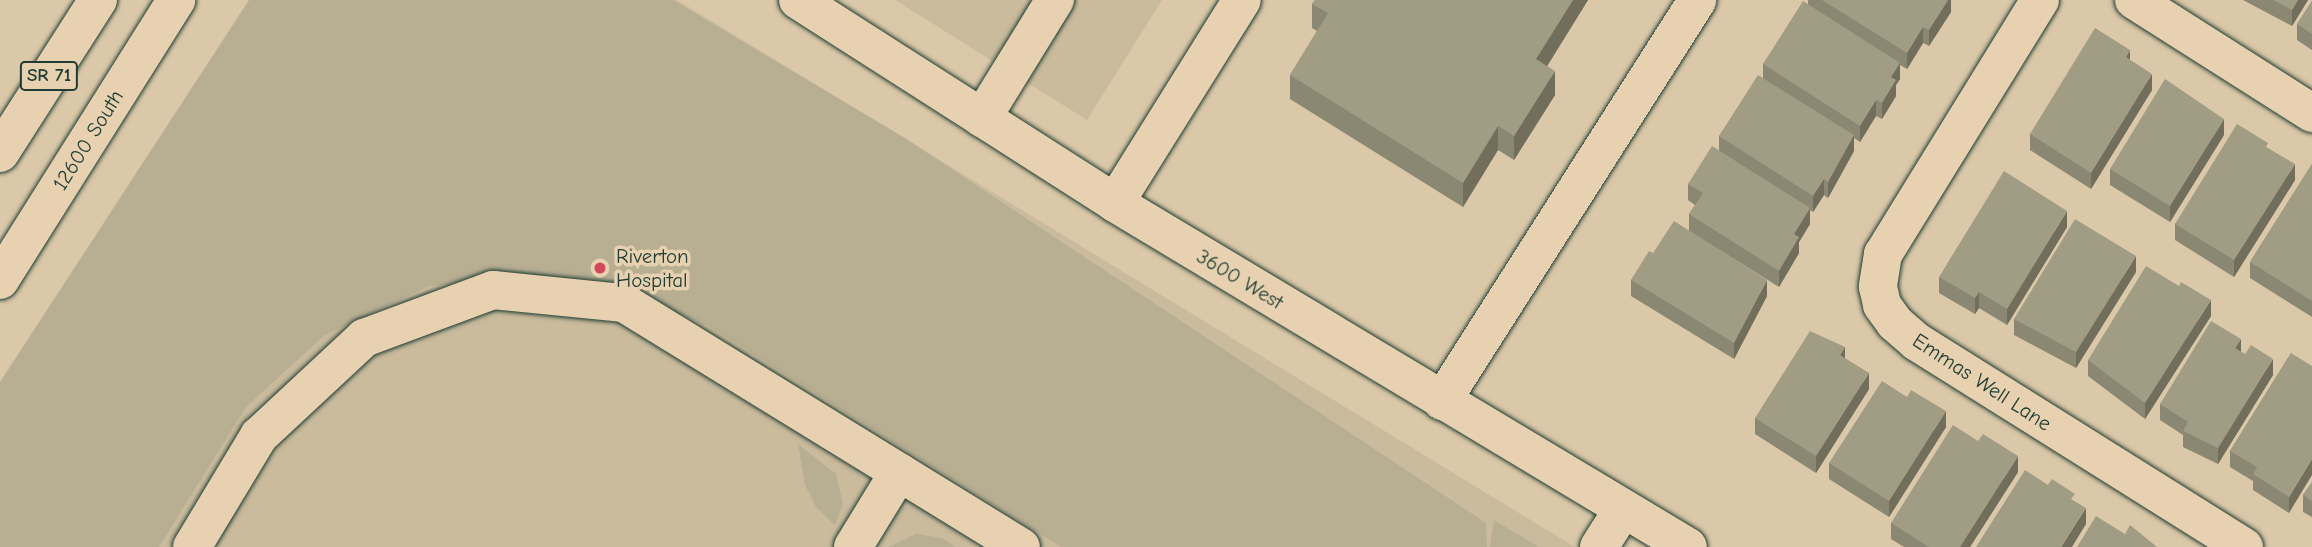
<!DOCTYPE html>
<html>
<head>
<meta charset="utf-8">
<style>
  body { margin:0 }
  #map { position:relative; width:2312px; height:547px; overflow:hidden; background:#dbc8a8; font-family:"Comic Neue",sans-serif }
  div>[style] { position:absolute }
  .built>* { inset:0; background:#cabb9d }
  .green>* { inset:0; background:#b8af93 }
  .roads { filter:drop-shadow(0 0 2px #1f3d34) drop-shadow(0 0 2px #1f3d34) }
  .minor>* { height:38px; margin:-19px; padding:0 19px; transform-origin:19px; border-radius:19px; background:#e7d1b0 }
  .major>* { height:38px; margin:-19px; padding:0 19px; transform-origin:19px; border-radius:19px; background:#e7d1b0 }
  .wall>* { inset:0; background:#8a8772 }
  .shaded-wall>* { inset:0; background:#716e5c }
  .building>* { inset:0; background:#a19d84 }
  .dots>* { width:19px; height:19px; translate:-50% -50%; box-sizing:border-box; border:4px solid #e7d1b0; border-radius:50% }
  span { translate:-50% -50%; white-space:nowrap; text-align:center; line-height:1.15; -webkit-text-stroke:7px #e7d1b0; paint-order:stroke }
  .shield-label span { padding:2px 5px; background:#e7d1b0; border:2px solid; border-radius:5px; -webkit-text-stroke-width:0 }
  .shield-label { font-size:19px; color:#1f3d34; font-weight:700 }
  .street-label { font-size:21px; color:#1f3d34 }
  .poi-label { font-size:21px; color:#1f3d34 }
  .left { translate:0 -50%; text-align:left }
</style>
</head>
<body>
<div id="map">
  <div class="built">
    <i style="clip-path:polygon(258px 0,677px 0,1575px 547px,0 547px,0 397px)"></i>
    <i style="clip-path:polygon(895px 0,1162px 0,1087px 120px)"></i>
  </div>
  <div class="green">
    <i style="clip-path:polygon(249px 0,673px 0,905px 138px,1486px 523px,1487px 547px,1061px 547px,708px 326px,606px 283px,515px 278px,429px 286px,325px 335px,246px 407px,159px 547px,0 547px,0 382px)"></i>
    <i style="clip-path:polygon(798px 444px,836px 474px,843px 504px,835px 525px,816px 507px,805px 485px)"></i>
    <i style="clip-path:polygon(1494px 520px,1539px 547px,1490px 547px)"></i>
    <i style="clip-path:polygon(916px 534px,942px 538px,956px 547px,888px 547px)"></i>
  </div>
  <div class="roads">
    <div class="minor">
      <i style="left:2040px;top:0;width:299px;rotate:121.7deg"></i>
      <i style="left:1883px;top:254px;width:33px;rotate:99deg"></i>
      <i style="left:1878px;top:287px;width:18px;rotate:77deg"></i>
      <i style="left:1882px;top:305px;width:22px;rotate:54deg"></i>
      <i style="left:1895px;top:323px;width:29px;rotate:41deg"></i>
      <i style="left:1917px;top:342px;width:386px;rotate:32.1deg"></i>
      <i style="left:2134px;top:0;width:211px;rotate:32.4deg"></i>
      <i style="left:982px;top:118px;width:139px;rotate:-58.3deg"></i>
      <i style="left:1115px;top:203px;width:239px;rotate:-58deg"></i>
      <i style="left:1442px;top:401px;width:475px;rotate:-57.5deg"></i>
      <i style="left:192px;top:547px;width:130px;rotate:-58.9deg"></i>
      <i style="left:259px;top:436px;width:144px;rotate:-43deg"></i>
      <i style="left:364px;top:338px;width:138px;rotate:-20.4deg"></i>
      <i style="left:493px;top:290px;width:132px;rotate:5.7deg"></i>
      <i style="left:624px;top:303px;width:466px;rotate:31.6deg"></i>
      <i style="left:853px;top:547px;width:88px;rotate:-58.5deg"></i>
      <i style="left:1599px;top:547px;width:45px;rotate:-57.7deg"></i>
    </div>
    <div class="major">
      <i style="left:798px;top:0;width:376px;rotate:32.6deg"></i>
      <i style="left:1115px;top:203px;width:668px;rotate:30.98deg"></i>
      <i style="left:0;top:153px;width:182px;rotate:-57.4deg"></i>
      <i style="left:0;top:280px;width:331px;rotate:-57.8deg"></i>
    </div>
  </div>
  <div class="wall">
    <i style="clip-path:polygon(1315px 0,1588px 0,1547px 66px,1555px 95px,1514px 160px,1498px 150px,1463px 207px,1290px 99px,1290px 75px,1317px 31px,1312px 28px,1312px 4px)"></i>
    <i style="clip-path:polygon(1808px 0,1951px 0,1951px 12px,1929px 46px,1923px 43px,1907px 69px,1900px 65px,1900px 79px,1896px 85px,1896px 96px,1882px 119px,1876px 116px,1860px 142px,1854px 138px,1854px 151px,1828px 198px,1824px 195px,1813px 212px,1810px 210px,1810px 224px,1799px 242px,1799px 253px,1779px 287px,1689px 231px,1689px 214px,1695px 205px,1688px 200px,1688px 184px,1719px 151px,1719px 136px,1763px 78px,1763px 64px,1808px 5px)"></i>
    <i style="clip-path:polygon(2243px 0,2308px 0,2292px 26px)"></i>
    <i style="clip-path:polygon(2312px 1px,2312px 50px,2297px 40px,2297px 24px)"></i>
    <i style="clip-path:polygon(2130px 60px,2152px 90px,2091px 189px,2030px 150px,2030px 134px)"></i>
    <i style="clip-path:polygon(2224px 135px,2170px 222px,2110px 185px,2110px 169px)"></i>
    <i style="clip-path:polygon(2268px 148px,2295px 180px,2234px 277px,2175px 240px,2175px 224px)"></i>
    <i style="clip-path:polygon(2312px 164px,2312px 317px,2250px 278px,2250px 262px)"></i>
    <i style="clip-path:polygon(2067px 227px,2007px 325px,1979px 308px,1975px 314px,1939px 293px,1939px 277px)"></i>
    <i style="clip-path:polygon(1653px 253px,1767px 296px,1734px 359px,1631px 296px,1631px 280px)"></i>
    <i style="clip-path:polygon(2136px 272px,2076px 368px,2014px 335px,2014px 319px)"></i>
    <i style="clip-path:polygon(2211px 316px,2145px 419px,2088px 376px,2088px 360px)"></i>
    <i style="clip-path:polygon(2241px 352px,2273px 375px,2218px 464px,2183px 447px,2183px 435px,2160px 420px,2160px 404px)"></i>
    <i style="clip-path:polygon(2291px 353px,2289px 513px,2253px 490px,2253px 481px,2230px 467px,2230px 451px)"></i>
    <i style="clip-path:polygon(1845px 358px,1869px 389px,1816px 473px,1755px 434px,1755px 418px)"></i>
    <i style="clip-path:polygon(1946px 427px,1889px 517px,1829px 479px,1829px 463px)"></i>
    <i style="clip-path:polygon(2018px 472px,1970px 547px,1904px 547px,1891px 539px,1891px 523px)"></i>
    <i style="clip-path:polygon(2312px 482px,2312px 517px,2303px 512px,2303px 495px)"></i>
  </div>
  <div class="shaded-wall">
    <i style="clip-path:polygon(1573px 0,1588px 0,1536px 84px,1536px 59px)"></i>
    <i style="clip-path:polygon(1948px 0,1951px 0,1951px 12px,1929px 46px,1929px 30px)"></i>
    <i style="clip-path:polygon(2298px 0,2308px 0,2292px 26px,2292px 10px)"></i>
    <i style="clip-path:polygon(1923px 27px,1923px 43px,1907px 69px,1907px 53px)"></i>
    <i style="clip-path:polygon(2130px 50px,2130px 66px,2126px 57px)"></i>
    <i style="clip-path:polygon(1900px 63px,1900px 79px,1896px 85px,1896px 96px,1882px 119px,1882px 103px,1891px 77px)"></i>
    <i style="clip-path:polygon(1555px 71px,1555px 95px,1514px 160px,1514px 136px)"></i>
    <i style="clip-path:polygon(2152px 74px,2152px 90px,2091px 189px,2091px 173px)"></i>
    <i style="clip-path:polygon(1876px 100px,1876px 116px,1860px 142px,1860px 126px)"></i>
    <i style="clip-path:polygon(2224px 119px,2224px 135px,2170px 222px,2170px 206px)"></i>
    <i style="clip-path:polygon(1498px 126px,1498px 150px,1463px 207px,1463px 183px)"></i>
    <i style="clip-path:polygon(1854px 135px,1854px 151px,1828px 198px,1828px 182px)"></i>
    <i style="clip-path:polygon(2295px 164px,2295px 180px,2234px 277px,2234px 260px)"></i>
    <i style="clip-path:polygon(1824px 179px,1824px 195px,1813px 212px,1813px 196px)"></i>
    <i style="clip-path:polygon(1810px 208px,1810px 224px,1799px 242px,1799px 253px,1779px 287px,1779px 271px,1794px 234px)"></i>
    <i style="clip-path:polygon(2067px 211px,2067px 227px,2007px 325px,2007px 309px)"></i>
    <i style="clip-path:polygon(2136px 256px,2136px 272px,2076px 368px,2076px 352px)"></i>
    <i style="clip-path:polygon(1767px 280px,1767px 296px,1734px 359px,1734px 343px)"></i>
    <i style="clip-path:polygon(1979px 292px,1979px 308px,1975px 314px,1975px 298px)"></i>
    <i style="clip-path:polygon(2211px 300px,2211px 316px,2145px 419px,2145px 403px)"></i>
    <i style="clip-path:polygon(2241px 339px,2241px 355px,2235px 348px)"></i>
    <i style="clip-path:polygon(1845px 347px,1845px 363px,1840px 355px)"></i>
    <i style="clip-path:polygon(2273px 359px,2273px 375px,2218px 464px,2218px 448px)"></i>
    <i style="clip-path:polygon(1869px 373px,1869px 389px,1816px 473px,1816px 456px)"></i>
    <i style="clip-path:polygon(1946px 411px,1946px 427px,1889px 517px,1889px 501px)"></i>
    <i style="clip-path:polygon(2018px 456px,2018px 472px,1970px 547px,1960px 547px)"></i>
    <i style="clip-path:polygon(2312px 459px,2312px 475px,2289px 513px,2289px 497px)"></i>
    <i style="clip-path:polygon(2086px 508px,2086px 524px,2072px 547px,2061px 547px)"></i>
  </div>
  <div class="building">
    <i style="clip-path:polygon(1315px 0,1573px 0,1536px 59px,1555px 71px,1514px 136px,1498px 126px,1463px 183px,1290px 75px,1328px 13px,1312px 4px)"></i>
    <i style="clip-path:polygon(1822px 0,1948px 0,1929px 30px,1923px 27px,1907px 53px)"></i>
    <i style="clip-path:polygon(2273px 0,2298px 0,2292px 10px)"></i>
    <i style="clip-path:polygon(1803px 1px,1900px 63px,1891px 77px,1896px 80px,1882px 103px,1876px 100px,1860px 126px,1763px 64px)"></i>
    <i style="clip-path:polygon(2312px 1px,2312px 34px,2297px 24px)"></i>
    <i style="clip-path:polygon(2095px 28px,2130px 50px,2126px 57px,2152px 74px,2091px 173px,2030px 134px)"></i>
    <i style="clip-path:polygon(1758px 75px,1854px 135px,1828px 182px,1824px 179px,1813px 196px,1719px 136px)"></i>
    <i style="clip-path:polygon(2165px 79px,2224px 119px,2170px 206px,2110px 169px)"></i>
    <i style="clip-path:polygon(2237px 124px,2268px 143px,2266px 147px,2295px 164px,2234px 260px,2175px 224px)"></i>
    <i style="clip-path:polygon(1712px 146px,1810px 208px,1794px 234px,1799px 237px,1779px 271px,1689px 214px,1703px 193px,1688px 184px)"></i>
    <i style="clip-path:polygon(2312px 164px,2312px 301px,2250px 262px)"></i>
    <i style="clip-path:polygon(2004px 171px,2067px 211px,2007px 309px,1979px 292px,1975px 298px,1939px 277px)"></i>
    <i style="clip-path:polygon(2075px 219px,2136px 256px,2076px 352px,2014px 319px)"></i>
    <i style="clip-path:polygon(1674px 221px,1767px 280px,1734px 343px,1631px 280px,1649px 251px,1653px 253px)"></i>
    <i style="clip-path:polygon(2146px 266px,2179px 286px,2181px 282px,2211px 300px,2145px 403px,2088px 360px)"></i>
    <i style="clip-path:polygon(2211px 321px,2241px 339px,2235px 348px,2245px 354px,2251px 345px,2273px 359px,2218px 448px,2183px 431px,2188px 422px,2160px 404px)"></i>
    <i style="clip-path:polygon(1810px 331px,1845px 347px,1840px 355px,1869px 373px,1816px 456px,1755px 418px)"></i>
    <i style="clip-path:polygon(2291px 353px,2312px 366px,2312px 459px,2289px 497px,2253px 474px,2257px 467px,2230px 451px)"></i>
    <i style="clip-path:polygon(1882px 381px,1907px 397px,1911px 390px,1946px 411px,1889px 501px,1829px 463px)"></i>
    <i style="clip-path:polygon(1953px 425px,1978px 441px,1983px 434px,2018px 456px,1960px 547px,1929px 547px,1891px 523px)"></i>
    <i style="clip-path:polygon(2025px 470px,2048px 485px,2052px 479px,2075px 494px,2071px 499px,2086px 508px,2061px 547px,1976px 547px)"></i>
    <i style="clip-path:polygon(2312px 482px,2312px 501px,2303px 495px)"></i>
    <i style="clip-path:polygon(2096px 516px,2125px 534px,2130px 525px,2157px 547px,2077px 547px)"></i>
  </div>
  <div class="dots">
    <i style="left:600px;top:268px;background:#d1495b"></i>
  </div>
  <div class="shield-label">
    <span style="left:49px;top:76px">SR 71</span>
  </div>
  <div class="street-label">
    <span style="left:88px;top:140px;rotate:-58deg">12600 South</span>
    <span style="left:1240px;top:279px;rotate:31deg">3600 West</span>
    <span style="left:1982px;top:382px;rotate:33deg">Emmas Well Lane</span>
  </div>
  <div class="poi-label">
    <span class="left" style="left:616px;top:268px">Riverton<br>Hospital</span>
  </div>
</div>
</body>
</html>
